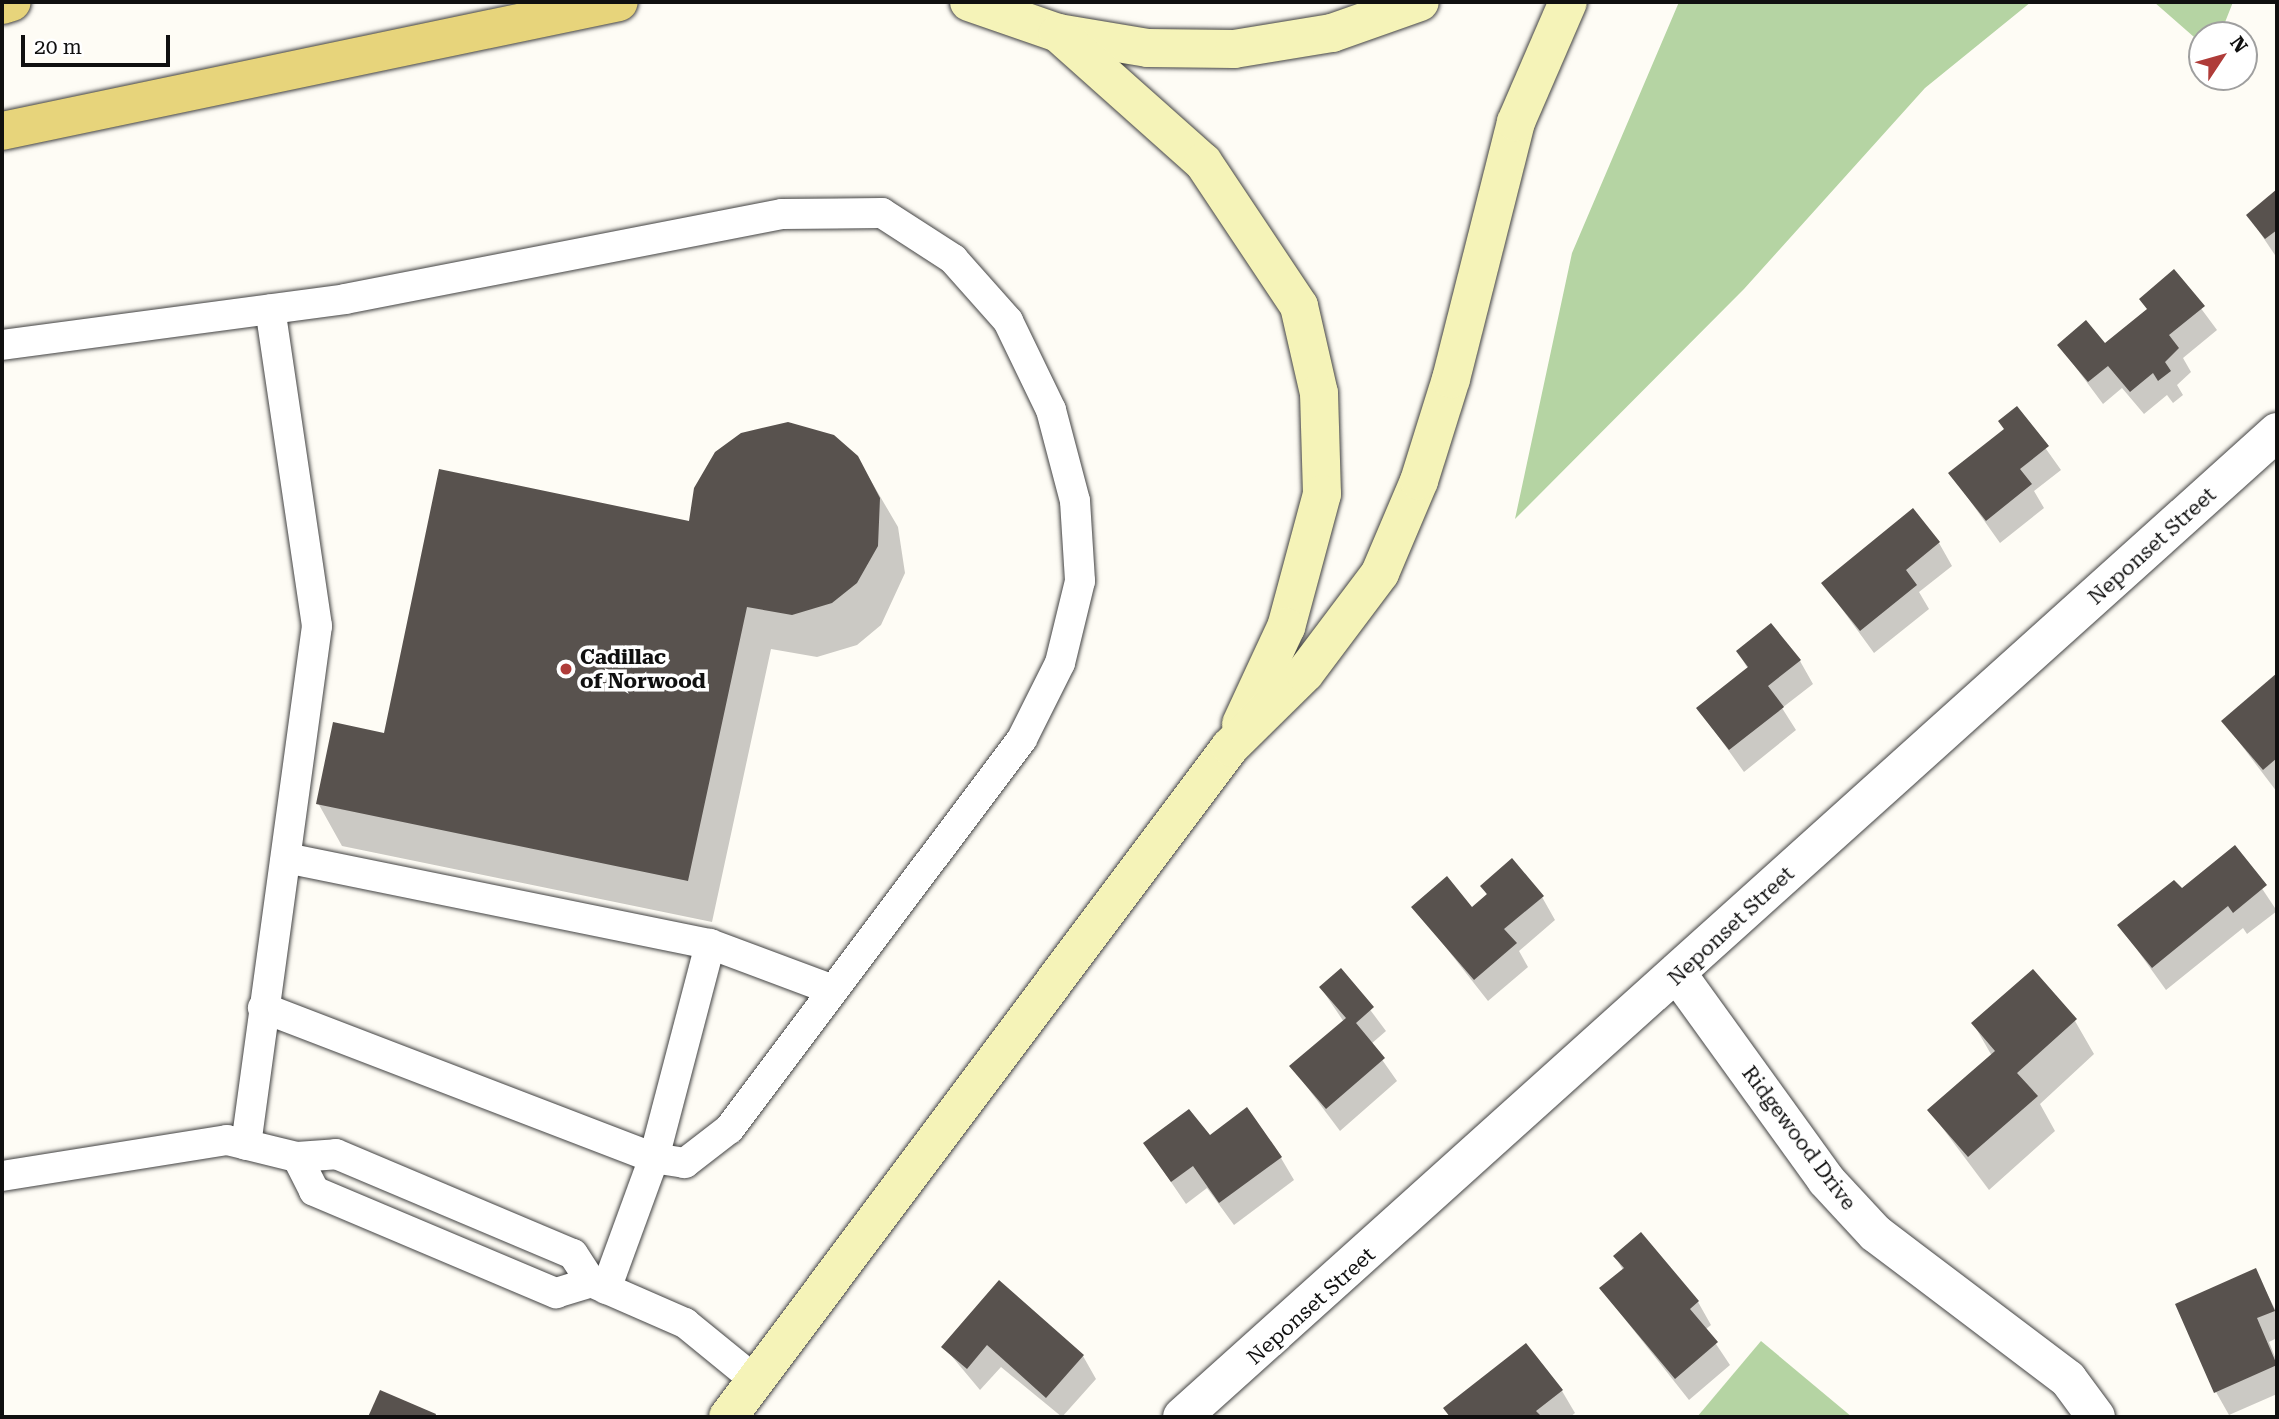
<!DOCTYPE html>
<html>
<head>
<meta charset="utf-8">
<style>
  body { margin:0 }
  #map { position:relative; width:2279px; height:1419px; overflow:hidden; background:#fefcf5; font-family:"Roboto Serif",serif }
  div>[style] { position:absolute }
  .forest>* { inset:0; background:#b5d4a3 }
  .shadow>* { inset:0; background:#0003 }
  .building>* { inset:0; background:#58524e }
  .roads { filter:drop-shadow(0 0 2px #434343) drop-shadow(0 0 2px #434343) }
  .service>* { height:30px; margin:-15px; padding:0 15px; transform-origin:15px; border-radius:15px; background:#fff }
  .minor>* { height:38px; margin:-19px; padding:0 19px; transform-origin:19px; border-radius:19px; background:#fff }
  .secondary>* { height:38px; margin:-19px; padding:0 19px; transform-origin:19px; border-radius:19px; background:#f5f3b8 }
  .primary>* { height:38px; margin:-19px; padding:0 19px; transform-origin:19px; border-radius:19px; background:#e7d47b }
  .dots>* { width:19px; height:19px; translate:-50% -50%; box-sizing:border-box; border:4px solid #fff; border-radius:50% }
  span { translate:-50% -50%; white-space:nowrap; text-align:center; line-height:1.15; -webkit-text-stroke:7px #fff; paint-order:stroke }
  .street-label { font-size:21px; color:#101010 }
  .poi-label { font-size:21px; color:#101010; font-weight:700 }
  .left { translate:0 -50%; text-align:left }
  .frame { position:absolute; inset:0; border:4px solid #101010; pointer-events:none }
  .north { position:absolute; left:2188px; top:21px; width:70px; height:70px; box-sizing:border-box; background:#fff; border:2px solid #9f9f9f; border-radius:50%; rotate:54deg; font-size:19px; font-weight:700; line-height:28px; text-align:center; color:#101010 }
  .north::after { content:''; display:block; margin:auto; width:24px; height:32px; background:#af3c39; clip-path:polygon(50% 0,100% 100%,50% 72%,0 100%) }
  .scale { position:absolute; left:21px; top:35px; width:149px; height:32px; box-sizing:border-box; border:4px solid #101010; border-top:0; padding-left:9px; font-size:21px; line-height:24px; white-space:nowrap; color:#101010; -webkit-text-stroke:5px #fff; paint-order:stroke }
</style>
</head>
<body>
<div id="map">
  <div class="forest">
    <i style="clip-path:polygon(1679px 2px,2031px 2px,1925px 88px,1744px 289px,1515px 519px,1572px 253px)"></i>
    <i style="clip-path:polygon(2154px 2px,2233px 2px,2220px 35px,2202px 35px,2202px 44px)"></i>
    <i style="clip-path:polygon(1761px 1341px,1852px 1417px,1697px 1417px)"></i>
  </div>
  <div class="shadow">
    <i style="clip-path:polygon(2277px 192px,2277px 258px,2248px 215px)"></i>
    <i style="clip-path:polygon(2174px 272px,2217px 330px,2183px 358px,2191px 372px,2177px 385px,2183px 395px,2173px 403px,2167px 395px,2144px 414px,2122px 388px,2103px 404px,2059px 345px,2105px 346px,2148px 310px)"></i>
    <i style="clip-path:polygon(2017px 408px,2061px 470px,2034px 491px,2044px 508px,2000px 543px,1951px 474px,2005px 430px,2000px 422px)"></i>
    <i style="clip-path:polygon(742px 434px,857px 457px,898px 527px,905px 573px,881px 625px,857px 645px,817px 657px,771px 649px,712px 922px,342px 846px,318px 803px,385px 735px,690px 523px,707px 466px)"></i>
    <i style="clip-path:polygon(1939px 543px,1952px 566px,1919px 592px,1929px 609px,1874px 653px,1823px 583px)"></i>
    <i style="clip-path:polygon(1738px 652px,1800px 661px,1813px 684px,1782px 708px,1796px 730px,1744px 772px,1698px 708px,1748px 669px)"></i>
    <i style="clip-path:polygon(2277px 676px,2277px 792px,2223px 721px)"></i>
    <i style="clip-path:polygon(2235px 848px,2277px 911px,2247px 934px,2243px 928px,2166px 990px,2120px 926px,2181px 891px)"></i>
    <i style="clip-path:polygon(1482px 886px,1542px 897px,1555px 920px,1519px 951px,1528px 967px,1488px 1001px,1414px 907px,1471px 909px,1487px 895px)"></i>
    <i style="clip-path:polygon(1341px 971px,1386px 1031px,1371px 1044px,1397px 1081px,1340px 1131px,1292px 1067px,1344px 1022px,1321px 988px)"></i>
    <i style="clip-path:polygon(2075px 1021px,2094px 1054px,2040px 1104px,2055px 1131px,1989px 1190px,1929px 1110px,1992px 1056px,1973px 1023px)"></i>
    <i style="clip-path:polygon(1209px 1138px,1281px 1158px,1294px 1180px,1234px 1225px,1207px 1188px,1186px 1204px,1145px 1144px)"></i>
    <i style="clip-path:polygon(1641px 1235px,1698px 1302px,1711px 1325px,1706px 1329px,1730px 1365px,1689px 1400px,1601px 1289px,1623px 1270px,1615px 1256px)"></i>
    <i style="clip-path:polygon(2255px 1270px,2277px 1313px,2277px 1338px,2269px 1342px,2277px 1362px,2277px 1394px,2229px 1415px,2216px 1392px)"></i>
    <i style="clip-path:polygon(1000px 1283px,1083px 1356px,1096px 1379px,1062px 1417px,1001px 1367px,980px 1390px,944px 1347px)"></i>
    <i style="clip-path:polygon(1562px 1391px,1575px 1413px,1570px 1417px,1450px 1417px,1445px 1409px)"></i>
  </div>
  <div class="building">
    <i style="clip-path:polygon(2277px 189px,2277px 230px,2265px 239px,2246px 215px)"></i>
    <i style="clip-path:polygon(2174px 269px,2205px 306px,2169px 335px,2179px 348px,2165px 362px,2171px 371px,2158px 381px,2153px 373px,2130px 392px,2108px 366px,2088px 382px,2057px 345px,2086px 320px,2105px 343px,2147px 309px,2139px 299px)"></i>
    <i style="clip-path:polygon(2017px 406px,2049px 446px,2020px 469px,2032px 484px,1986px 521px,1948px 473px,2004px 429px,1998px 421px)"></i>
    <i style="clip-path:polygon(788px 422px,834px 435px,858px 456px,880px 498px,878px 546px,857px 583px,832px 603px,792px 615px,747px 607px,688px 881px,316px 804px,333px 722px,384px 733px,439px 469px,689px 521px,694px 488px,715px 452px,741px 433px)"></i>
    <i style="clip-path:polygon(1913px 508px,1940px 542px,1906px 570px,1917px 585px,1860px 631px,1821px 583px)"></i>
    <i style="clip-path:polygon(1771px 623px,1801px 660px,1768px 686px,1784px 707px,1729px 750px,1696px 708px,1748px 667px,1736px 651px)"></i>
    <i style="clip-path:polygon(2277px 673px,2277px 758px,2263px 770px,2221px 721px)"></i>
    <i style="clip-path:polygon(2235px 845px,2267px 885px,2233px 913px,2228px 906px,2152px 968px,2117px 925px,2174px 880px,2182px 888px)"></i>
    <i style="clip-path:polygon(1512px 858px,1544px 896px,1504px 929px,1517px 943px,1474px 980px,1411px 907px,1447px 876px,1472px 907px,1487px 894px,1480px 886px)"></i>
    <i style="clip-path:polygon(1341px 968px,1374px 1007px,1356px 1023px,1385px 1058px,1326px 1109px,1289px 1066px,1346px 1018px,1319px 987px)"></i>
    <i style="clip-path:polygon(2033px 969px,2077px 1019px,2017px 1073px,2038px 1096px,1968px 1157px,1927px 1110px,1995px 1051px,1971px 1023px)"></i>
    <i style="clip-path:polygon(1247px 1107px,1282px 1157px,1219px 1203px,1193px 1166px,1171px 1182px,1143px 1143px,1189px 1109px,1210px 1135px)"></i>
    <i style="clip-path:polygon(1641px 1232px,1699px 1301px,1690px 1309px,1718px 1342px,1675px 1379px,1599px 1288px,1624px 1268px,1613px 1256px)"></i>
    <i style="clip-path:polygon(2256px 1268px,2275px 1311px,2257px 1318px,2277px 1365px,2214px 1393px,2175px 1304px)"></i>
    <i style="clip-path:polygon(999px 1280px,1084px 1355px,1046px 1398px,987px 1345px,967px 1369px,941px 1347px)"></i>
    <i style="clip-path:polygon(1526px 1343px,1563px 1390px,1536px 1411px,1542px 1417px,1450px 1417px,1443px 1408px)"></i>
    <i style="clip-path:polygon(380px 1390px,436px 1414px,435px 1417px,368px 1417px)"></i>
  </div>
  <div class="roads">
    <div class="service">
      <i style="left:2px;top:345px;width:346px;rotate:-7.6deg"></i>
      <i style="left:345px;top:299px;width:445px;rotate:-11deg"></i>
      <i style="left:782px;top:214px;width:100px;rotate:-0.6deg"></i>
      <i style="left:882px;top:213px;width:85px;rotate:32.9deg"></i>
      <i style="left:953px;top:259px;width:83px;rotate:48.4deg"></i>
      <i style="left:1008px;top:321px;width:99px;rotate:64.2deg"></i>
      <i style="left:1051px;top:410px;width:94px;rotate:75.2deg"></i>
      <i style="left:1075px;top:501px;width:80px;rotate:86.4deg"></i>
      <i style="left:1080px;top:581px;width:84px;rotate:103.7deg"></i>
      <i style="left:1060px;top:663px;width:85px;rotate:116.6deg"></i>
      <i style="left:1022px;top:739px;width:488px;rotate:126.9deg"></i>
      <i style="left:729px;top:1129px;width:56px;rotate:142.3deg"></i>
      <i style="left:685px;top:1163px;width:31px;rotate:-171deg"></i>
      <i style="left:654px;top:1158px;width:419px;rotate:-159deg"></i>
      <i style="left:286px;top:858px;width:433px;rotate:11.5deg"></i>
      <i style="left:710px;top:944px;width:131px;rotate:20.5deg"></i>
      <i style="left:246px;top:1145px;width:524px;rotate:-82.21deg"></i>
      <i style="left:317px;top:626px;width:320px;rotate:-98.4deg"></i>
      <i style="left:297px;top:1157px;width:38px;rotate:63deg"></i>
      <i style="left:314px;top:1191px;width:263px;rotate:22.9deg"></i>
      <i style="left:556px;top:1293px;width:37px;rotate:-17deg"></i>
      <i style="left:2px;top:1176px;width:228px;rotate:-9.1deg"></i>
      <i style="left:227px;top:1140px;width:72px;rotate:13.7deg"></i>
      <i style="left:297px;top:1157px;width:39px;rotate:-4deg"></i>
      <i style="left:336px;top:1154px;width:257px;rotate:22.9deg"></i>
      <i style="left:573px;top:1254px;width:33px;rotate:57deg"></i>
      <i style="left:591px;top:1282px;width:103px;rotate:23.6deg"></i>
      <i style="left:685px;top:1323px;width:92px;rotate:39.2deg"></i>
      <i style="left:606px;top:1289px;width:140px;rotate:-69.9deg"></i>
      <i style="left:654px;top:1158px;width:221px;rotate:-75.3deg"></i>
    </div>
    <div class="minor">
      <i style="left:1679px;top:976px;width:251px;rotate:54.2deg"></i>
      <i style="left:1826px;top:1180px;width:72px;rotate:47.2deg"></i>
      <i style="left:1875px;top:1233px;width:242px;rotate:37.1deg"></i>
      <i style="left:2068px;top:1379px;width:47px;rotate:53.6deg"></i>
      <i style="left:1182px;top:1417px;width:1473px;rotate:-41.97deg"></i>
    </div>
    <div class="secondary">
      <i style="left:969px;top:2px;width:94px;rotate:19.2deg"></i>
      <i style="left:1058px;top:33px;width:91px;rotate:9.5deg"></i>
      <i style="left:1148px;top:48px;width:86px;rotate:0.7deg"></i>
      <i style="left:1234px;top:49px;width:99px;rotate:-9.3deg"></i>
      <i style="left:1332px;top:33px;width:93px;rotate:-19.4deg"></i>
      <i style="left:1058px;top:33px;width:194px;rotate:41.7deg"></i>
      <i style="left:1203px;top:162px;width:173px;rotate:56.3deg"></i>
      <i style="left:1299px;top:306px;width:89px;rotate:77.1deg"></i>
      <i style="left:1319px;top:393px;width:101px;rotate:88.3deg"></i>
      <i style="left:1322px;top:494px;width:138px;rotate:105.1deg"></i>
      <i style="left:1286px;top:627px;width:107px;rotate:114.9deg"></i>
      <i style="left:728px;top:1417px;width:837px;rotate:-53.16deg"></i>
      <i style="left:1230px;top:747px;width:105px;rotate:-44.6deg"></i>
      <i style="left:1305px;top:673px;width:125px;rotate:-53.1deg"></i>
      <i style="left:1380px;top:573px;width:100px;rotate:-67deg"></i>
      <i style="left:1419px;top:481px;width:107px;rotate:-72.6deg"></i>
      <i style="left:1451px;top:379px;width:265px;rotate:-75.8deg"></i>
      <i style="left:1516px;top:122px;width:131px;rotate:-66.6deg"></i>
    </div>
    <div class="primary">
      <i style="left:2px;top:5px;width:10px;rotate:-17deg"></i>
      <i style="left:2px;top:131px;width:630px;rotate:-11.81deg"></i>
    </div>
  </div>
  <div class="dots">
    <i style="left:566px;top:669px;background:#af3c39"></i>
  </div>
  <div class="street-label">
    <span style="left:2152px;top:546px;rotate:-42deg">Neponset Street</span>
    <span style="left:1731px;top:926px;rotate:-43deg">Neponset Street</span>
    <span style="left:1799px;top:1138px;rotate:53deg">Ridgewood Drive</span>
    <span style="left:1311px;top:1306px;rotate:-42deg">Neponset Street</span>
  </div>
  <div class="poi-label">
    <span class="left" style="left:580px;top:669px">Cadillac<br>of Norwood</span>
  </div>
  <div class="frame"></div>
  <div class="north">N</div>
  <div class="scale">20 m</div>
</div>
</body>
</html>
